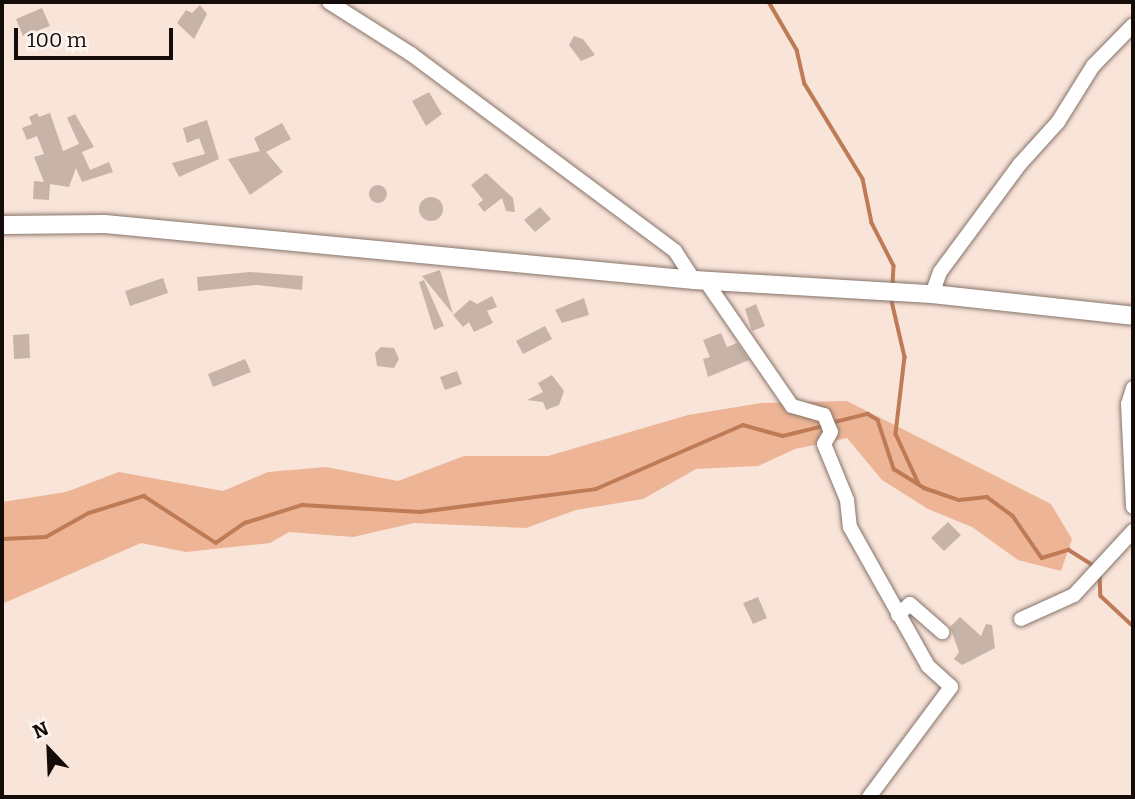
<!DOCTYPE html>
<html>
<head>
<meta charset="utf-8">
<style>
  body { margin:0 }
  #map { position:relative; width:1135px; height:799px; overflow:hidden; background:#f9e4d9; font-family:Bitter,serif }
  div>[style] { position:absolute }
  .green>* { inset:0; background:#edb596 }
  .stream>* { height:3.5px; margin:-1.75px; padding:0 1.75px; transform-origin:1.75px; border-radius:1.75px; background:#be7b55 }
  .building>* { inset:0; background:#c7b3a8 }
  .round { border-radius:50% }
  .roads { filter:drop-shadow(0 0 2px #857369) drop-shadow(0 0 2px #857369) }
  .minor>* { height:14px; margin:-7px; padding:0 7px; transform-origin:7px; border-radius:7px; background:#fff }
  .major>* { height:18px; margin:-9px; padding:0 9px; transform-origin:9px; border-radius:9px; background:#fff }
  span { translate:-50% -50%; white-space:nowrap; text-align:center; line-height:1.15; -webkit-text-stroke:7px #fdf4ef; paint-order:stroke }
  .frame { position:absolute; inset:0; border:4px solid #130c08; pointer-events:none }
  .north { position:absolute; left:14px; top:715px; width:70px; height:70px; -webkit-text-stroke:5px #fdf4ef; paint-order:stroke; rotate:337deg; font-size:19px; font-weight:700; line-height:28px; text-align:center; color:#130c08 }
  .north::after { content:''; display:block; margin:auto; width:24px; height:32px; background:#130c08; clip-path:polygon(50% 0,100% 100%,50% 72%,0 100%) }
  .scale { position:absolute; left:14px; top:28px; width:159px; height:32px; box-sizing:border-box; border:4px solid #130c08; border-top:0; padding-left:9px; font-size:21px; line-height:24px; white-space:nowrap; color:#130c08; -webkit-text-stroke:5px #fdf4ef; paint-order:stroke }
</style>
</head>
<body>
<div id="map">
  <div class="green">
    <i style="clip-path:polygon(847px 401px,1051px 504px,1072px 539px,1061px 571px,1018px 560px,972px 527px,928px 509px,882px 480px,847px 438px,795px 449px,758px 466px,696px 469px,643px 499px,576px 510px,526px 528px,414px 523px,353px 537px,289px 532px,270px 543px,186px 552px,141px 543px,2px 604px,2px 502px,66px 492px,119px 472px,223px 491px,268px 472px,326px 467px,398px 481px,464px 456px,548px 456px,688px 415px,761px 403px)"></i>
  </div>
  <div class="stream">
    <i style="left:769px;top:2px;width:56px;rotate:59.7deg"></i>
    <i style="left:797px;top:50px;width:35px;rotate:77deg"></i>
    <i style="left:805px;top:84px;width:111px;rotate:58.6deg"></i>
    <i style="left:863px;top:179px;width:45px;rotate:78.4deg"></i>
    <i style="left:872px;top:223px;width:48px;rotate:62.9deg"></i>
    <i style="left:894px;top:266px;width:20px;rotate:93deg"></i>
    <i style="left:891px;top:297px;width:62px;rotate:76.9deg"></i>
    <i style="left:905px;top:357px;width:78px;rotate:96.7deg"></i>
    <i style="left:896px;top:434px;width:55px;rotate:65.3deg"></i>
    <i style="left:831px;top:423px;width:38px;rotate:-14deg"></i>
    <i style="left:868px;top:414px;width:12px;rotate:31deg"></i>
    <i style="left:878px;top:420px;width:52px;rotate:71.9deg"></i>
    <i style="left:894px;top:469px;width:36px;rotate:32deg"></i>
    <i style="left:924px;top:488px;width:37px;rotate:19deg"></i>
    <i style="left:959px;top:500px;width:28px;rotate:-6deg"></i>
    <i style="left:987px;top:497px;width:32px;rotate:36deg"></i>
    <i style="left:1013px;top:516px;width:51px;rotate:55.4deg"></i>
    <i style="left:1042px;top:558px;width:28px;rotate:-17deg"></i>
    <i style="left:1069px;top:550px;width:32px;rotate:32deg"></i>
    <i style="left:2px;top:539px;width:44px;rotate:-2.6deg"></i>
    <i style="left:46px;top:537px;width:49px;rotate:-29.2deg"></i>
    <i style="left:89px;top:513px;width:58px;rotate:-17.2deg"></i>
    <i style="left:144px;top:496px;width:86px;rotate:33.1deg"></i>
    <i style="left:216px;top:543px;width:35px;rotate:-35deg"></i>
    <i style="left:245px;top:523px;width:60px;rotate:-17.5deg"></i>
    <i style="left:302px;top:505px;width:118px;rotate:3.4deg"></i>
    <i style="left:420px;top:512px;width:177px;rotate:-7.4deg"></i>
    <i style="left:596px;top:489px;width:160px;rotate:-23.5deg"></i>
    <i style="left:743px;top:425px;width:41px;rotate:15.4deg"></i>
    <i style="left:783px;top:436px;width:42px;rotate:-13.7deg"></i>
    <i style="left:1100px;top:573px;width:23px;rotate:88deg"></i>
    <i style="left:1101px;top:596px;width:44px;rotate:43.2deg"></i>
  </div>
  <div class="building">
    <i style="clip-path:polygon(200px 5px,207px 14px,194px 39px,177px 23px,186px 10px,192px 13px)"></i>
    <i style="clip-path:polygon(42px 8px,50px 26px,23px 36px,16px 19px)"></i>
    <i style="clip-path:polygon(574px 36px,583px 39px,595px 55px,581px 61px,569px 45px)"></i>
    <i style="clip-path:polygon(429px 92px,442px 114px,426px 126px,412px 101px)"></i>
    <i style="clip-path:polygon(37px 113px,39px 117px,50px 113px,63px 151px,79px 144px,67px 118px,75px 114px,94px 147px,82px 152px,90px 170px,109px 162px,113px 172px,82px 182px,76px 168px,69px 187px,50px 184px,49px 200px,33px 199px,34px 181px,44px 182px,34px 157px,44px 154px,37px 136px,27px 140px,22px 128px,32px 124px,29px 117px)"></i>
    <i style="clip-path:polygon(207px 120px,219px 159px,179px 177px,172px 163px,205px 154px,199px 138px,187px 143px,183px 128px)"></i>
    <i style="clip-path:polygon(282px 123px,291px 139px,266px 152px,283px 172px,250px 195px,228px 159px,260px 151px,254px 138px)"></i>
    <i style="clip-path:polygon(486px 173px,513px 198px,515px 212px,506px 211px,502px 198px,484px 212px,478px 204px,483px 200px,471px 185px)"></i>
    <i class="round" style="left:369px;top:185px;width:18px;height:18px"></i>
    <i class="round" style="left:419px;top:197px;width:24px;height:24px"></i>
    <i style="clip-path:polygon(540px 207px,551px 219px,535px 232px,524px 220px)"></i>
    <i style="clip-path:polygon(440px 270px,453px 314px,422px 276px)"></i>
    <i style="clip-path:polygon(250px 272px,303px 276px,302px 290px,257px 285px,198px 291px,197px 277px)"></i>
    <i style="clip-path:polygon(163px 278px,168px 293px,130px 306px,125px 291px)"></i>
    <i style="clip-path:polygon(424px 280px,444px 326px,434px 330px,419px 282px)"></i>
    <i style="clip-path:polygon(492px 296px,497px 307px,487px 311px,493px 323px,474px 332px,469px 322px,463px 327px,453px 315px,470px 300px,477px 304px)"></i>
    <i style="clip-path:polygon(584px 298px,589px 315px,562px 323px,555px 310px)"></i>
    <i style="clip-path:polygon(756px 304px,765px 326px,752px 331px,745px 309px)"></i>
    <i style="clip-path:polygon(545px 326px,552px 339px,523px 354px,516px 341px)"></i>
    <i style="clip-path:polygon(721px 333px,727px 347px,737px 343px,749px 360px,708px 377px,703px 359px,710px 357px,703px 340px)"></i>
    <i style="clip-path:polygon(29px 334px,30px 358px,14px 359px,13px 335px)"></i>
    <i style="clip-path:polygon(381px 347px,394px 348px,399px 359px,394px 368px,377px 366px,375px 353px)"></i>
    <i style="clip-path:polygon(245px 359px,251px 372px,213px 387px,208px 374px)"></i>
    <i style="clip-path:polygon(457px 371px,462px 384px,445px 390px,440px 377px)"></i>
    <i style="clip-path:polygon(552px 375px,564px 391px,559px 405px,546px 410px,543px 402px,527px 400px,543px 392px,538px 383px)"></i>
    <i style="clip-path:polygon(948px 522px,961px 535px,944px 551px,931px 538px)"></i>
    <i style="clip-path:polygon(758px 597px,767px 618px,753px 624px,743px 603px)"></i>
    <i style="clip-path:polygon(960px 617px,981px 636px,986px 624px,992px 625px,995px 648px,962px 665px,954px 659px,959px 652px,950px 627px)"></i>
  </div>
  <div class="roads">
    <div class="minor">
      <i style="left:329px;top:2px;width:97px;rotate:32.4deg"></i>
      <i style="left:411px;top:54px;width:329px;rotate:36.7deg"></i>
      <i style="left:675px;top:251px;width:35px;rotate:57deg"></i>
      <i style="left:705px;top:280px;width:153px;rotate:55.4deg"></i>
      <i style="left:792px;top:406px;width:33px;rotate:16deg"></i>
      <i style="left:824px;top:415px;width:18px;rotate:68deg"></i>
      <i style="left:831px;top:432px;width:14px;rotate:120deg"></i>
      <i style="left:824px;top:444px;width:61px;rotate:67.7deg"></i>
      <i style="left:847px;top:500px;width:27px;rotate:84deg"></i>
      <i style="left:850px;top:527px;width:159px;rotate:60.7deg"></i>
      <i style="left:928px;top:666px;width:31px;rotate:42deg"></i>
      <i style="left:951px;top:687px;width:137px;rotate:126.7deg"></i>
      <i style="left:932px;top:294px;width:23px;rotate:-70deg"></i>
      <i style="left:940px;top:272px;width:134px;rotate:-53.5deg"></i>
      <i style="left:1020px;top:164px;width:57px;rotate:-47.9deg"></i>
      <i style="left:1058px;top:122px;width:66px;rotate:-58deg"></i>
      <i style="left:1093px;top:66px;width:57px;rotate:-45.7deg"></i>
      <i style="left:1133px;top:388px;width:17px;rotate:107deg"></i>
      <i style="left:1128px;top:404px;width:103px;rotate:87.2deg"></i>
      <i style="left:898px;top:615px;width:16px;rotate:-43deg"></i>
      <i style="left:910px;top:604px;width:43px;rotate:41.2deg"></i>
      <i style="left:1021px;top:619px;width:58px;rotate:-24.4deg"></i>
      <i style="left:1074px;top:595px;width:87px;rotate:-47.3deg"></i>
    </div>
    <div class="major">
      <i style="left:2px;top:225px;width:103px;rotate:-0.6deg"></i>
      <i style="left:105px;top:224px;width:592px;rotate:5.43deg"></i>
      <i style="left:694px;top:280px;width:238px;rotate:3.4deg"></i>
      <i style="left:932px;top:294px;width:202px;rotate:6.2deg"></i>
    </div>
  </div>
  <div class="frame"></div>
  <div class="north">N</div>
  <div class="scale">100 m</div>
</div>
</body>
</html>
